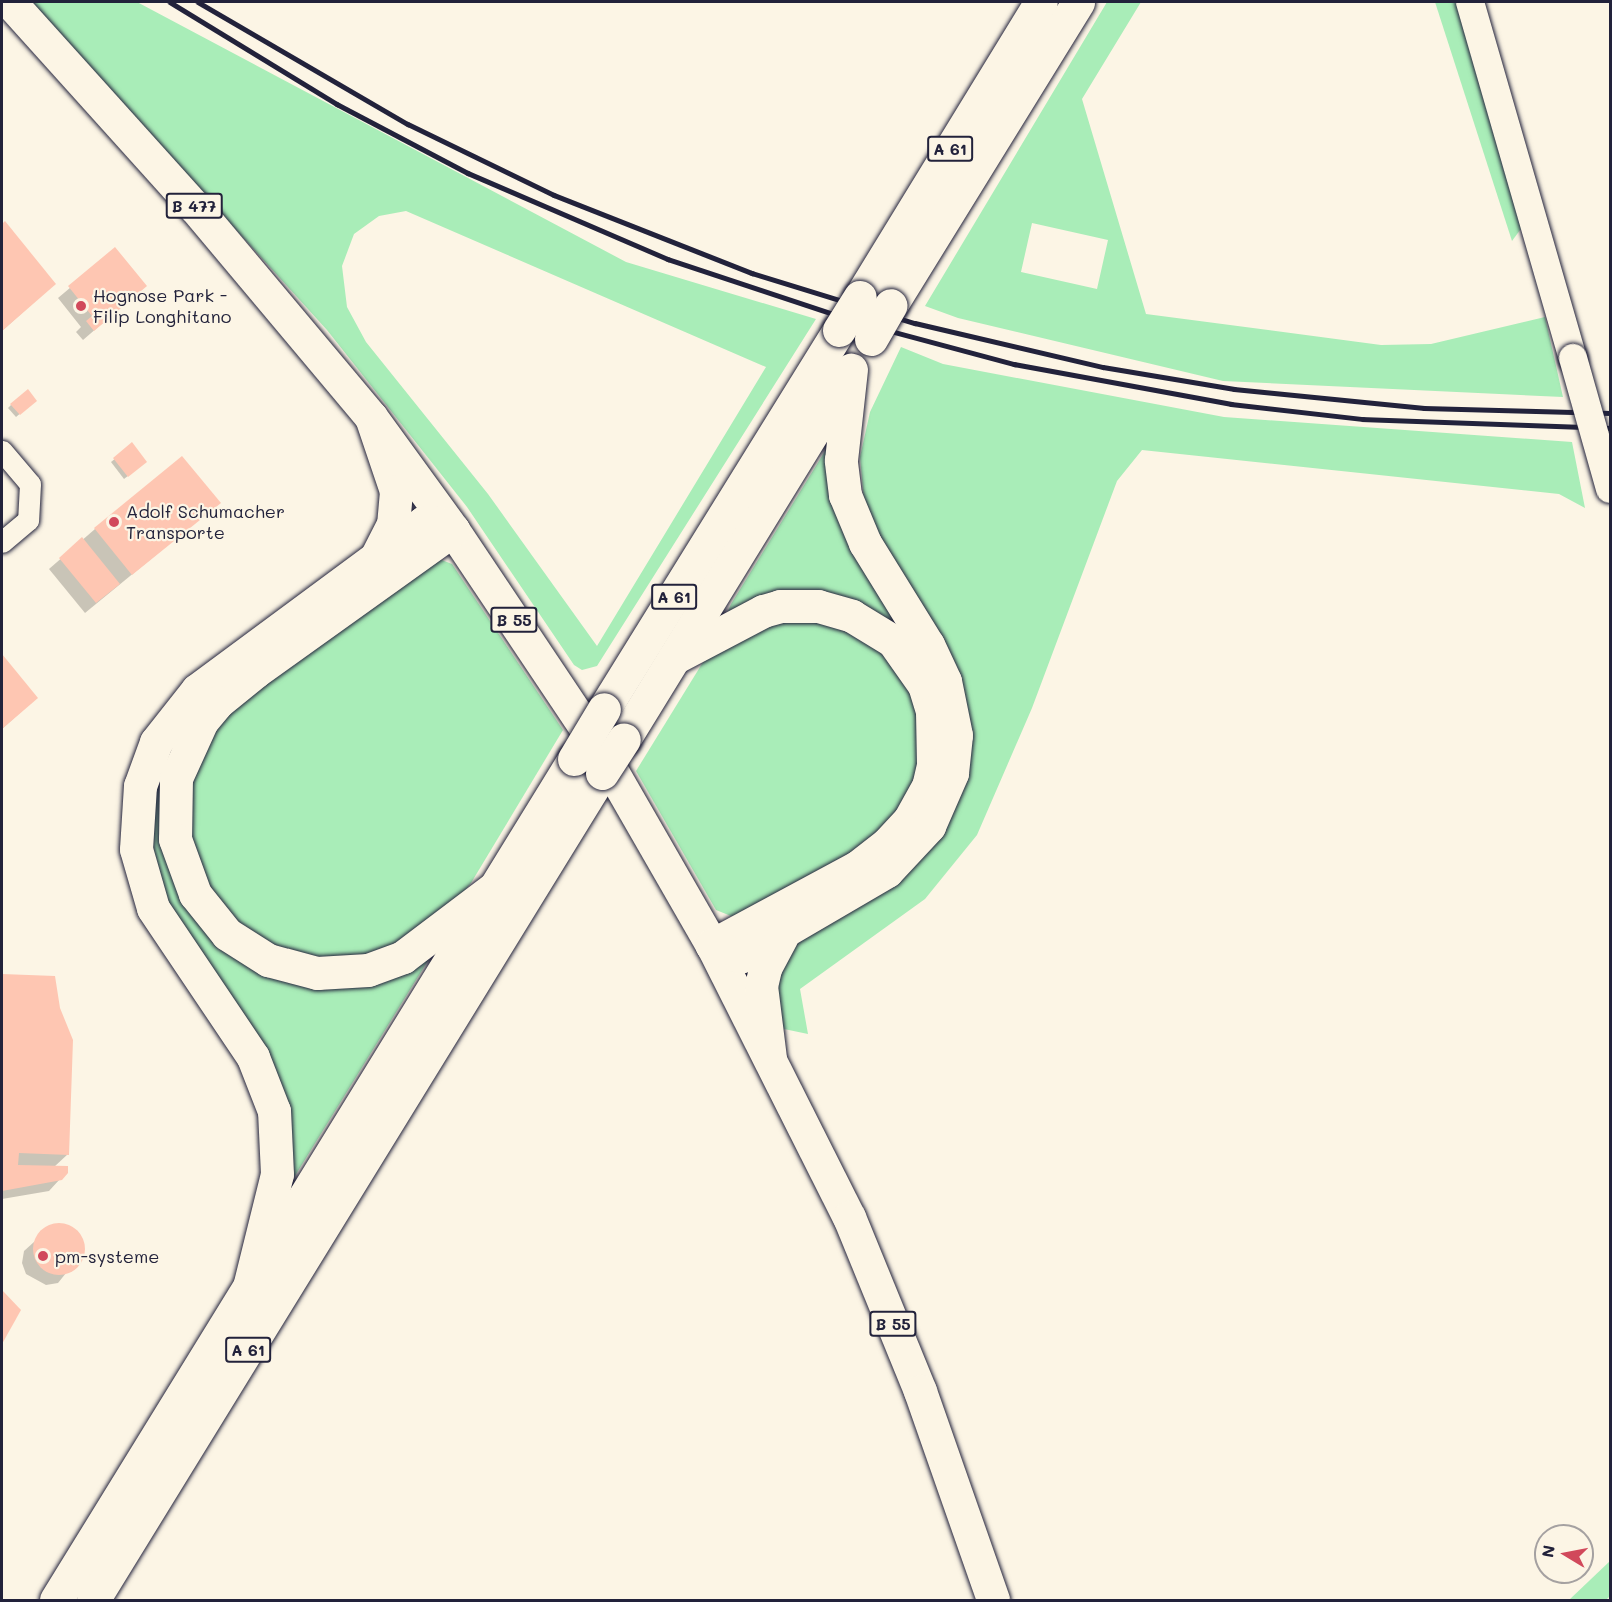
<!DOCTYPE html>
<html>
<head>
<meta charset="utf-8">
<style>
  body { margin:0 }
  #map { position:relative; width:1612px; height:1602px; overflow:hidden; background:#fcf5e5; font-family:Mali,sans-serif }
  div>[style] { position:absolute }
  .green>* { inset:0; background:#a9edb8 }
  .shadow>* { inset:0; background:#0003 }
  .building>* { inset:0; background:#fec6b2 }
  .round { border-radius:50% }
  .roads { filter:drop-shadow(0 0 2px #22223b) drop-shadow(0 0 2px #22223b) }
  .street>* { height:21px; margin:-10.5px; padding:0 10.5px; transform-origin:10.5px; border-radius:10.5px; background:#fcf5e5 }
  .secondary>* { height:28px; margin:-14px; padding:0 14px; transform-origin:14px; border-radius:14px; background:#fcf5e5 }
  .primary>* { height:33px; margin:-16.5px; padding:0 16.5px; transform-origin:16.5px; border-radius:16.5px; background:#fcf5e5 }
  .highway>* { height:33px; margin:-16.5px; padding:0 16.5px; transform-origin:16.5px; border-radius:16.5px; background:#fcf5e5 }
  .rail>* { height:4.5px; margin:-2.25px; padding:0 2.25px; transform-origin:2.25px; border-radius:2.25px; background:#22223b }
  .bridges { filter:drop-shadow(0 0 2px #22223b) drop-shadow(0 0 2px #22223b) }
  .secondary-bridge>* { height:28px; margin:-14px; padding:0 14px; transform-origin:14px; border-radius:14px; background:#fcf5e5 }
  .highway-bridge>* { height:33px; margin:-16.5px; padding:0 16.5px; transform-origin:16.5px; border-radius:16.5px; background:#fcf5e5 }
  .dots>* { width:16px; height:16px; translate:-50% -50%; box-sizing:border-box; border:3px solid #fcf5e5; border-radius:50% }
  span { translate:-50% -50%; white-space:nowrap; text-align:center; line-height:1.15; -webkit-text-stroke:4.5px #fcf5e5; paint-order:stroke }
  .shield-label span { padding:2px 4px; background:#fcf5e5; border:2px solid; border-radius:4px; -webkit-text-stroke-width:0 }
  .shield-label { font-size:16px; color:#22223b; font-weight:700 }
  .poi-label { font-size:18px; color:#22223b }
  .left { translate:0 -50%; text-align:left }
  .frame { position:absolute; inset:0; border:3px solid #22223b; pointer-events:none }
  .north { position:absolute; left:1534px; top:1524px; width:60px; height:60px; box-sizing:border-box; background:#fcf5e5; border:2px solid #a5a1a1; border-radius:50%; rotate:280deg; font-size:16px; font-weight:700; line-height:24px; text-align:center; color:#22223b }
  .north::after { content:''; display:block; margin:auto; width:21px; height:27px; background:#d1495b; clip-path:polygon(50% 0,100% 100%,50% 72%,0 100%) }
</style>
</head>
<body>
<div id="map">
  <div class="green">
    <i style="clip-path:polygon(evenodd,29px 2px,137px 2px,626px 262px,816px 319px,597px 666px,582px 670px,574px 665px,467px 507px,327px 330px,29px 2px,406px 211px,766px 367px,597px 646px,488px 494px,366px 342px,347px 307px,342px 266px,354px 234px,379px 216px,406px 211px)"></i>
    <i style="clip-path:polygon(evenodd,1107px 2px,1141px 2px,1082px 99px,1146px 314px,1381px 345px,1431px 344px,1545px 317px,1563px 397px,1223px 381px,958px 318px,925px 306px,1107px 2px,1032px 223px,1108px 240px,1097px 289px,1021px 272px,1032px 223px)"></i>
    <i style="clip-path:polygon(1435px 2px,1456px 2px,1523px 226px,1512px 241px)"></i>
    <i style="clip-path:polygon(901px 347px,943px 364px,1224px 417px,1572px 442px,1585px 508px,1559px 494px,1142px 450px,1117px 481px,1032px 708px,977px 835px,925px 899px,800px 989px,808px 1034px,784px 1029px,775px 1007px,779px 953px,945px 814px,887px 552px,864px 501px,860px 457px,870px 412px)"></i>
    <i style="clip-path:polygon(838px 430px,949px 730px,862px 872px,942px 736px,876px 620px,724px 621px,731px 604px)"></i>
    <i style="clip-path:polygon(439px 559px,452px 564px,563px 730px,471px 883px,445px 915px,381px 957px,295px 958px,234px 927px,192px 861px,189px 782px,222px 712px)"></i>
    <i style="clip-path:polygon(780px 614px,857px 624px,918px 696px,922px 775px,876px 844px,736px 918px,716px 910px,636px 771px,708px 654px)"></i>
    <i style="clip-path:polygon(252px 661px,165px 796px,246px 961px,434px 951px,285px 1192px,281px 1112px,169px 925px,143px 850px,148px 771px)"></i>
    <i style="clip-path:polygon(1610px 1561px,1610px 1596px,1606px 1600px,1569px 1600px)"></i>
  </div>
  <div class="shadow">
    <i style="clip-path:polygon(5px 223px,54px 284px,2px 331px,2px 226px)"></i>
    <i style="clip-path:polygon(115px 250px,134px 296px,83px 340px,76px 332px,81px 327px,58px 298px)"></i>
    <i style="clip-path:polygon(35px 401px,16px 417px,8px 408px,11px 405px)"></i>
    <i style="clip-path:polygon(132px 445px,143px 464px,124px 479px,111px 462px)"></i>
    <i style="clip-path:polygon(219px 503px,85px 613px,49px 569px,95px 529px)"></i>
    <i style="clip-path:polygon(2px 656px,36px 698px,2px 729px)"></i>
    <i style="clip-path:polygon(2px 976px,54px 978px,68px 1154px,54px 1167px,60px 1179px,49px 1191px,2px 1199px)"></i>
    <i style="clip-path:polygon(54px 1224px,65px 1225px,82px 1241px,83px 1252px,58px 1283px,46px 1285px,26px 1274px,22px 1263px,24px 1251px)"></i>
    <i style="clip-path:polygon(2px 1292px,19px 1310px,2px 1341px)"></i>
  </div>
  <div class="building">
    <i style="clip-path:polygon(5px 221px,56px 284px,2px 331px,2px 224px)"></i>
    <i style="clip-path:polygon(115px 247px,147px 286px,94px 331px,86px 321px,92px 316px,68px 286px)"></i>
    <i style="clip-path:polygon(28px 389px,37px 401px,20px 415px,10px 404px)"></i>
    <i style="clip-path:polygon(132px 442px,147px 462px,128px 477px,113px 458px)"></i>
    <i style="clip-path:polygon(182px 456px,221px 503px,132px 575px,94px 528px)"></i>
    <i style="clip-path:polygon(82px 537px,120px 584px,96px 603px,59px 558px)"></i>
    <i style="clip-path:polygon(2px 654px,38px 698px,2px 729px)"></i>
    <i style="clip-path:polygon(2px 974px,55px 976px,60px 1008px,73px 1040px,69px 1155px,19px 1153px,18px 1165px,68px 1166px,68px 1173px,62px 1180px,2px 1191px)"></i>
    <i class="round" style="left:33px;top:1223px;width:52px;height:52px"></i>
    <i style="clip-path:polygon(2px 1290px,21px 1310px,2px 1344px)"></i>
  </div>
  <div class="roads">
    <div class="street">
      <i style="left:2px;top:451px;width:43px;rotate:49.7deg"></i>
      <i style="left:30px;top:484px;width:36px;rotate:93deg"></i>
      <i style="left:28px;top:520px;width:34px;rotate:140deg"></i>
    </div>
    <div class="secondary">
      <i style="left:1470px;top:2px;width:371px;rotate:73.9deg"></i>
    </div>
    <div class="primary">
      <i style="left:10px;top:2px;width:275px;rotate:48deg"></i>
      <i style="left:194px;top:206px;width:275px;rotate:50deg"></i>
      <i style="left:371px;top:417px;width:140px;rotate:54deg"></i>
      <i style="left:453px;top:530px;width:261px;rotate:56.2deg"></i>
      <i style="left:598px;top:747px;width:228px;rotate:60.1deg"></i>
      <i style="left:712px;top:945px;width:305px;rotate:63.3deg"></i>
      <i style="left:849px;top:1217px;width:188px;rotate:67.8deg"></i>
      <i style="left:920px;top:1391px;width:221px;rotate:70.7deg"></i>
    </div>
    <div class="highway">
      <i style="left:860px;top:297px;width:346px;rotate:-58.5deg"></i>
      <i style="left:891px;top:305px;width:356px;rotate:-58.3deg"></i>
      <i style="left:371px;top:417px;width:78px;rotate:71.3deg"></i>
      <i style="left:396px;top:491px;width:33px;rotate:95deg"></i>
      <i style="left:393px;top:524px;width:34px;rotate:117deg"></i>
      <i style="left:674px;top:658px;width:101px;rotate:-27.8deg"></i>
      <i style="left:763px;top:611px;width:18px;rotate:-16deg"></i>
      <i style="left:780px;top:606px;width:38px"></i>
      <i style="left:818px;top:606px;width:35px;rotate:16deg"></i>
      <i style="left:852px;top:616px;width:48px;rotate:31.4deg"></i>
      <i style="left:893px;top:641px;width:54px;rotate:54.8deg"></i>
      <i style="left:924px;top:685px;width:28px;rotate:73deg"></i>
      <i style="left:932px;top:712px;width:53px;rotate:88.9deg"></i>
      <i style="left:933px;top:765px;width:22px;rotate:103deg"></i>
      <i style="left:928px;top:786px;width:38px;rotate:119deg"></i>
      <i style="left:910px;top:819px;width:33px;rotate:133deg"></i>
      <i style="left:888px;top:843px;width:39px;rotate:142deg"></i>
      <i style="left:857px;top:867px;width:165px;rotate:151.7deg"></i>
      <i style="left:712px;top:945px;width:30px;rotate:23deg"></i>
      <i style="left:740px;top:957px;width:170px;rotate:-30.3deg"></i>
      <i style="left:887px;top:871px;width:62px;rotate:-47deg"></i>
      <i style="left:929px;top:826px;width:58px;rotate:-66.5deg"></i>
      <i style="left:952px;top:773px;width:38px;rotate:-84deg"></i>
      <i style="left:956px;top:735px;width:55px;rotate:-101.5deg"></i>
      <i style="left:945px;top:681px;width:40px;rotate:-115deg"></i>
      <i style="left:928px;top:645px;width:120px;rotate:-121.7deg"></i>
      <i style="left:865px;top:543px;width:52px;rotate:-112.6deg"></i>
      <i style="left:845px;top:495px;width:35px;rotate:-97deg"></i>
      <i style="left:841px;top:460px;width:91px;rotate:-83.7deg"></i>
      <i style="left:604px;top:709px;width:446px;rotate:-58.2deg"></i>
      <i style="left:624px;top:739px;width:424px;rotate:-58.4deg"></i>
      <i style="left:770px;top:1058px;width:73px;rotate:-97.1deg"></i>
      <i style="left:761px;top:986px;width:18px;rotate:-77deg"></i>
      <i style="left:765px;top:968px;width:36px;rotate:-62deg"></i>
      <i style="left:249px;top:1287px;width:116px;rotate:-76.1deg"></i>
      <i style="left:277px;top:1174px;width:63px;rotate:-92.7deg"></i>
      <i style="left:274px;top:1111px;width:58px;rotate:-111.3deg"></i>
      <i style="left:253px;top:1057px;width:179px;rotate:-123.9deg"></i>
      <i style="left:153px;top:908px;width:61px;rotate:-106.1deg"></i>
      <i style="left:136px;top:849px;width:63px;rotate:-86.4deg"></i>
      <i style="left:140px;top:786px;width:47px;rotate:-70deg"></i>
      <i style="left:156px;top:742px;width:66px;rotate:-51.7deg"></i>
      <i style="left:197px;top:690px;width:282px;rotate:-36.5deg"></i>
      <i style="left:424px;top:522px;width:11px"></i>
      <i style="left:435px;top:522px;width:20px;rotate:24deg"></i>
      <i style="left:453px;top:530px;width:244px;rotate:144.4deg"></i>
      <i style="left:255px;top:672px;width:48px;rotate:141deg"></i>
      <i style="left:218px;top:702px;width:25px;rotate:130deg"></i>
      <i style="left:202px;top:721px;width:63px;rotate:114.5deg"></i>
      <i style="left:176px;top:778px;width:61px;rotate:90.9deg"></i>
      <i style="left:175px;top:839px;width:59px;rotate:70deg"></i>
      <i style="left:195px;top:894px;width:51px;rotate:51.3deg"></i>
      <i style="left:227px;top:934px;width:49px;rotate:32.4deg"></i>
      <i style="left:268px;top:960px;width:51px;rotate:14.9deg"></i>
      <i style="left:317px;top:973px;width:51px;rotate:-3.4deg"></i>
      <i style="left:368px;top:970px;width:37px;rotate:-20deg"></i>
      <i style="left:403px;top:957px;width:114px;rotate:-37.2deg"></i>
      <i style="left:56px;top:1600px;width:988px;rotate:-58.37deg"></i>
      <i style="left:93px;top:1600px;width:971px;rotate:-58.39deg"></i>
    </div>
  </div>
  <div class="rail">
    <i style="left:170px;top:2px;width:196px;rotate:31.4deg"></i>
    <i style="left:337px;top:104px;width:148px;rotate:27.8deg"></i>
    <i style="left:468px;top:173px;width:218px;rotate:23.3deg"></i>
    <i style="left:668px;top:259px;width:199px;rotate:18.4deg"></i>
    <i style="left:857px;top:322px;width:163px;rotate:15deg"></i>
    <i style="left:1014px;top:364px;width:221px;rotate:10.4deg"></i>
    <i style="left:1231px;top:404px;width:133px;rotate:6.5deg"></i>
    <i style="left:1363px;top:419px;width:247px;rotate:2.1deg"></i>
    <i style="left:198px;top:2px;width:243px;rotate:30.2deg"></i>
    <i style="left:408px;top:124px;width:162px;rotate:25.9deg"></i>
    <i style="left:554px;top:195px;width:213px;rotate:21.5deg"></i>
    <i style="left:752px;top:273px;width:170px;rotate:17.1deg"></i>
    <i style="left:915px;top:323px;width:193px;rotate:13.2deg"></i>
    <i style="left:1103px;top:367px;width:133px;rotate:9.5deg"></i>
    <i style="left:1234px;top:389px;width:191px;rotate:5.7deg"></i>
    <i style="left:1424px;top:408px;width:186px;rotate:1.5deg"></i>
  </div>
  <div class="bridges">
    <div class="secondary-bridge">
      <i style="left:1573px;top:358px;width:136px;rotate:74.2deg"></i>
    </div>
    <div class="highway-bridge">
      <i style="left:839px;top:330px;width:39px;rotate:-58deg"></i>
      <i style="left:871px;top:339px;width:39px;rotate:-60deg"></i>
      <i style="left:574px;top:759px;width:58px;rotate:-59deg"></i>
      <i style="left:602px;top:773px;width:40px;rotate:-57.1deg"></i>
    </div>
  </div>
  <div class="dots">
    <i style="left:81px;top:306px;background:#d1495b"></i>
    <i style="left:114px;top:522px;background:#d1495b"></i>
    <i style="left:43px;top:1256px;background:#d1495b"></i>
  </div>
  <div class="shield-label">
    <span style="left:950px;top:149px">A 61</span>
    <span style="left:194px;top:206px">B 477</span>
    <span style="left:674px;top:597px">A 61</span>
    <span style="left:514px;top:620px">B 55</span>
    <span style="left:893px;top:1324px">B 55</span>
    <span style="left:248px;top:1350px">A 61</span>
  </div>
  <div class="poi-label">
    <span class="left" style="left:93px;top:306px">Hognose Park -<br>Filip Longhitano</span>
    <span class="left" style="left:126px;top:522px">Adolf Schumacher<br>Transporte</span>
    <span class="left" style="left:55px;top:1256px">pm-systeme</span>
  </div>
  <div class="frame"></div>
  <div class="north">N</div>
</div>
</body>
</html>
